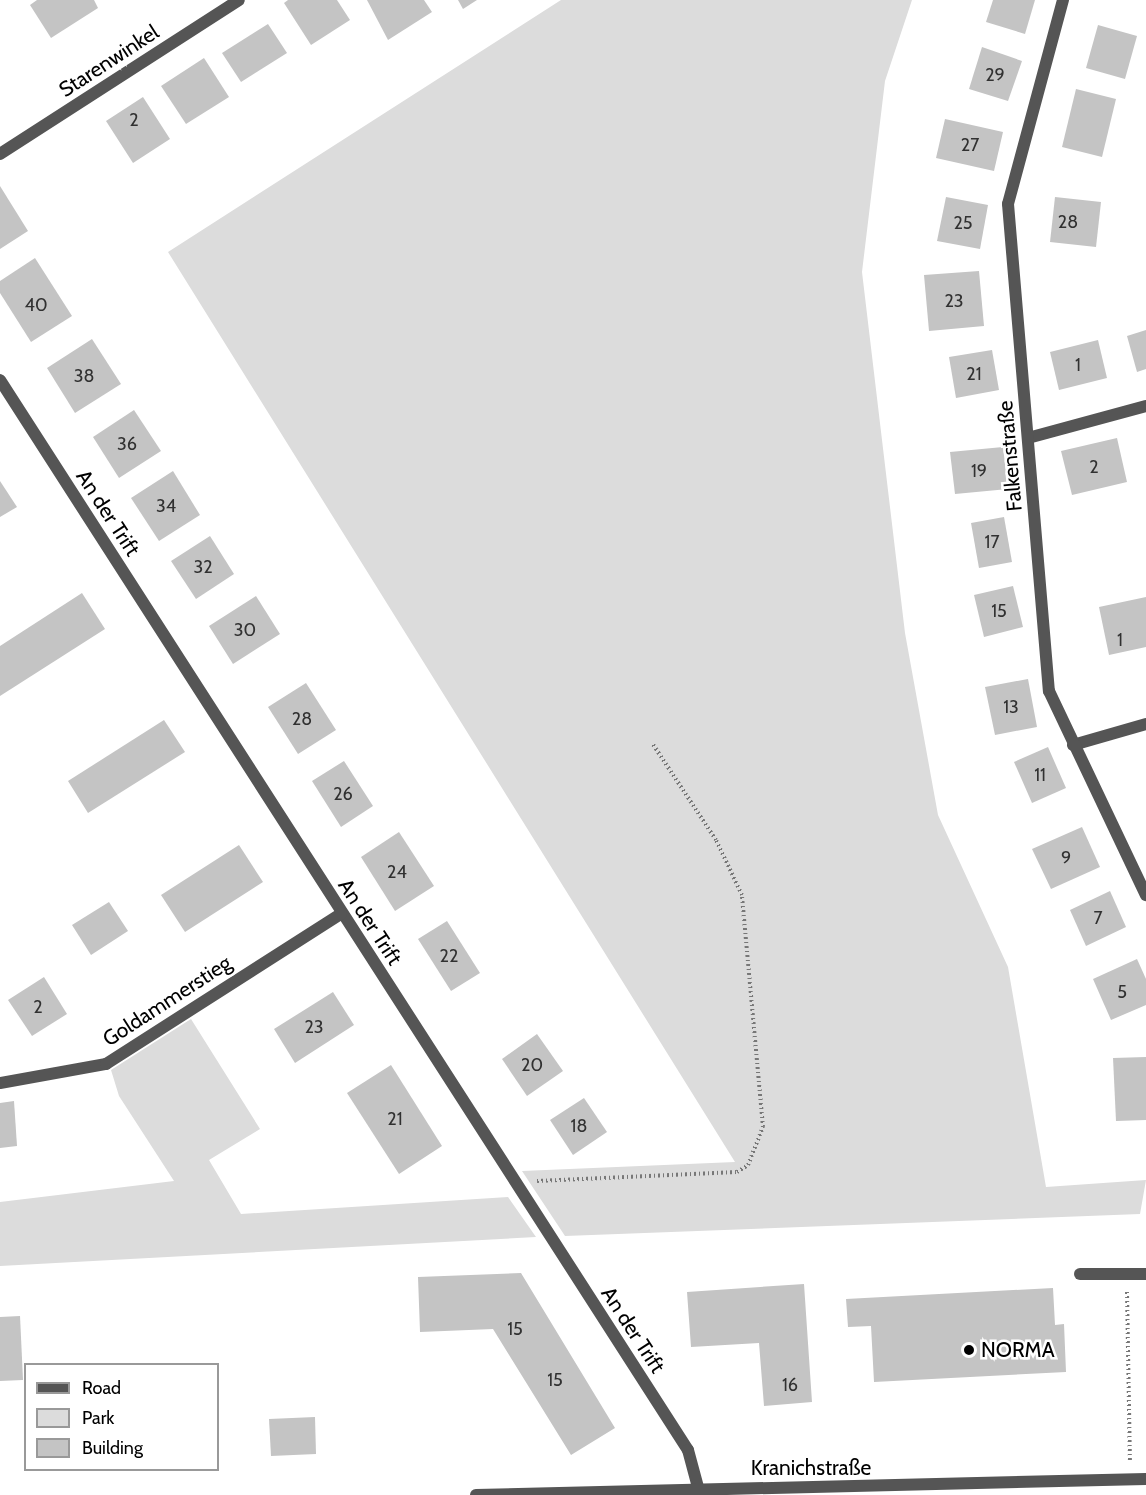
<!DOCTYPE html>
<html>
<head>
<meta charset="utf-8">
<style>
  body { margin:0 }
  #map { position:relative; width:1146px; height:1495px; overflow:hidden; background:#fff; font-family:Cabin,sans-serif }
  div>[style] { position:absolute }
  .green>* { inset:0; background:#dcdcdc }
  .building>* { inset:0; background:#c4c4c4 }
  .path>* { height:4px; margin-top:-2px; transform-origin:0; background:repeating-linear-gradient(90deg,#777 0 1.5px,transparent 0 4.5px) }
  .lane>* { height:12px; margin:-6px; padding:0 6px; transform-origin:6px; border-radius:6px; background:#555 }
  .street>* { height:12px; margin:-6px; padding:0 6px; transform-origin:6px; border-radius:6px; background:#555 }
  .dots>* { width:16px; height:16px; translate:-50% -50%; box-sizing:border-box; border:3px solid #fff; border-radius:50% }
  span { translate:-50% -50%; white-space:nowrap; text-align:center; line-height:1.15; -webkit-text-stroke:5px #fff; paint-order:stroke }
  .number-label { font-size:18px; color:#313131 }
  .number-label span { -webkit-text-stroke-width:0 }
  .street-label { font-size:21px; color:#000 }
  .poi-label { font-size:21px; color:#000 }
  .left { translate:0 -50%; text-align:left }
  .legend { position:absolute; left:24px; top:1363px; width:195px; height:108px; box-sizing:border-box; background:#fff; border:2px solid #999; margin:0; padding:8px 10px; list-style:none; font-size:18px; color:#000 }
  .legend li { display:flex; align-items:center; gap:12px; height:30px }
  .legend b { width:30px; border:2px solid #999 }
</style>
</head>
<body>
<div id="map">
  <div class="green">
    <i style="clip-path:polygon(561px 0,912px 0,885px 81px,862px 272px,905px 633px,938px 815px,1008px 967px,1046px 1187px,1146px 1180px,1140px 1214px,565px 1236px,522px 1171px,735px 1162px,168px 252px)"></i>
    <i style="clip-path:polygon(191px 1019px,260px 1129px,209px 1160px,241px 1214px,508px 1197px,536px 1237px,0 1266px,0 1202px,174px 1181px,119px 1096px,111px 1070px)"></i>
  </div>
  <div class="building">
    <i style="clip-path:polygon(37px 0,94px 0,98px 8px,51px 38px,30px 5px)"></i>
    <i style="clip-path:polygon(288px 0,337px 0,350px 20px,311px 45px,284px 3px)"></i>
    <i style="clip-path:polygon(367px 0,424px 0,432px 12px,388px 40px)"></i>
    <i style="clip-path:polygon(458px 0,477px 0,463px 9px)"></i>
    <i style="clip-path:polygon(993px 0,1035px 0,1025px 34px,986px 22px)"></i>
    <i style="clip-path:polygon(268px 24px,287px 53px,241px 82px,222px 53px)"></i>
    <i style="clip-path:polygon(1098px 25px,1137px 36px,1125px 79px,1086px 68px)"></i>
    <i style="clip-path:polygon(982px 47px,1022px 61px,1008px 101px,969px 89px)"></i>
    <i style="clip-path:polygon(204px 58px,229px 97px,186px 124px,161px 86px)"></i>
    <i style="clip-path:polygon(1076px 89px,1116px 99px,1102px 157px,1062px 147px)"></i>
    <i style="clip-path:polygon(143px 97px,170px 139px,133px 163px,106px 121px)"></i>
    <i style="clip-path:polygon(945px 119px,1003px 132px,994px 171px,936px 158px)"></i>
    <i style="clip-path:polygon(0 186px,28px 231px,0 249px)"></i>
    <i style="clip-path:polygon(946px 197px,988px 205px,980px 249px,937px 241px)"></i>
    <i style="clip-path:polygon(1055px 197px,1101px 202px,1096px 247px,1050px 242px)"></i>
    <i style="clip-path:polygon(35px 258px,72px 316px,31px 342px,0 293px,0 281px)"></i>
    <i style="clip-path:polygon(979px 271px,984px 326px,929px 331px,924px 275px)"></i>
    <i style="clip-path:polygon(1146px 330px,1146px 369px,1137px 372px,1127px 336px)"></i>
    <i style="clip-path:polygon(92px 339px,121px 384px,75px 413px,47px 368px)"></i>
    <i style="clip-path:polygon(1098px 340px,1107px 378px,1059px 390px,1050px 352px)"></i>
    <i style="clip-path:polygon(992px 350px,999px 390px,956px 398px,949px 357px)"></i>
    <i style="clip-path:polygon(134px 410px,161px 451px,119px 478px,93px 437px)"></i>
    <i style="clip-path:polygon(1117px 438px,1127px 482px,1072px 495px,1061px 451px)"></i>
    <i style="clip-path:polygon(1003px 447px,1008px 489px,955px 494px,950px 452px)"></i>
    <i style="clip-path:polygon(173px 471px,200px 515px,159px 541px,131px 498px)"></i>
    <i style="clip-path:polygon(0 481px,17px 507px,0 517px)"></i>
    <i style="clip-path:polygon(1004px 517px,1012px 562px,979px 568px,971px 523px)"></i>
    <i style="clip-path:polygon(210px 536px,234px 574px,196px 599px,171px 561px)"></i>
    <i style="clip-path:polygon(1013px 586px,1023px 627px,984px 637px,974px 595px)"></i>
    <i style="clip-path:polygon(82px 593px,105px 629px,0 696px,0 646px)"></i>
    <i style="clip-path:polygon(256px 596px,280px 634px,233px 664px,209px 626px)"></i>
    <i style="clip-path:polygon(1146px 597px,1146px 647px,1109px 655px,1099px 607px)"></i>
    <i style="clip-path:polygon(1028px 679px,1037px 727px,995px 735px,985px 687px)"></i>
    <i style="clip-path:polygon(306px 683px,336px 730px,298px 754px,268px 707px)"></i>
    <i style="clip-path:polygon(164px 720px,185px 752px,88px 813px,68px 781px)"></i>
    <i style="clip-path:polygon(1048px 747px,1066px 788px,1032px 803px,1014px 762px)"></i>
    <i style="clip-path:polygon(344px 761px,373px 806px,341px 827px,312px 781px)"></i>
    <i style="clip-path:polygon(1082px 827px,1100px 867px,1051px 889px,1032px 849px)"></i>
    <i style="clip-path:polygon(399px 832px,434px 886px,395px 911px,361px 857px)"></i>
    <i style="clip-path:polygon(239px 845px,263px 882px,185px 932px,161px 895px)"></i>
    <i style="clip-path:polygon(1110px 891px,1126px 927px,1086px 946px,1070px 910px)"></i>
    <i style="clip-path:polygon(109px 902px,128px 931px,91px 955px,72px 925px)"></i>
    <i style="clip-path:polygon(447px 921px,480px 973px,451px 991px,418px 939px)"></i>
    <i style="clip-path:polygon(1137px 959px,1146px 979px,1146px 1005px,1111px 1020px,1093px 979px)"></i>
    <i style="clip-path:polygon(44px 977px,67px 1014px,32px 1036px,8px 1000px)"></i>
    <i style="clip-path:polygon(333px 992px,354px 1025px,295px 1063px,274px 1029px)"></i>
    <i style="clip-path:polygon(537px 1034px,563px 1071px,527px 1096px,502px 1059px)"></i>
    <i style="clip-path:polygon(1146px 1057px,1146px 1120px,1116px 1121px,1113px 1058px)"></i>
    <i style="clip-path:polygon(391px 1065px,442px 1146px,399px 1174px,347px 1093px)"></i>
    <i style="clip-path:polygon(584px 1098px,607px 1132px,573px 1155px,550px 1120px)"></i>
    <i style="clip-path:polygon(14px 1101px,17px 1146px,0 1148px,0 1103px)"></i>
    <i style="clip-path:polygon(521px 1273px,615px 1428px,571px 1455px,493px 1329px,420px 1332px,418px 1277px)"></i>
    <i style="clip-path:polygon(804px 1284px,812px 1402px,764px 1406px,759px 1343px,691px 1347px,687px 1292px)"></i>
    <i style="clip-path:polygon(1053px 1288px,1055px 1325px,1064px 1324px,1066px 1372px,874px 1382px,871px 1326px,848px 1327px,846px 1299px)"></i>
    <i style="clip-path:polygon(20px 1316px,23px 1380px,0 1381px,0 1317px)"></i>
    <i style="clip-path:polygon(315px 1417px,316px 1454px,271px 1456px,269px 1419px)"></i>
  </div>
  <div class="path">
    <i style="left:537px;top:1181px;width:200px;rotate:-2.6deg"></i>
    <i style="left:737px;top:1172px;width:13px;rotate:-32deg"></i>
    <i style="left:748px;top:1165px;width:41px;rotate:-68.5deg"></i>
    <i style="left:763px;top:1127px;width:233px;rotate:-95.2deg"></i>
    <i style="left:742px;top:895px;width:61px;rotate:-115.3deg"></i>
    <i style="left:716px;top:840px;width:116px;rotate:-123.4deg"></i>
    <i style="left:1127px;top:1292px;width:169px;rotate:89deg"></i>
  </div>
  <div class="lane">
    <i style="left:0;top:154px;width:284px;rotate:-32.8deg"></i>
    <i style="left:1028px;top:438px;width:122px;rotate:-15.2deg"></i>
    <i style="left:1073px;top:745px;width:76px;rotate:-16deg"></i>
    <i style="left:1080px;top:1274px;width:66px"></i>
  </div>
  <div class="street">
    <i style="left:1063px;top:0;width:211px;rotate:105.1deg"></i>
    <i style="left:1008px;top:204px;width:489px;rotate:85.2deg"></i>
    <i style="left:1049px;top:691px;width:226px;rotate:64.6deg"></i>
    <i style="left:0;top:380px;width:1272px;rotate:57.26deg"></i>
    <i style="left:688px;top:1450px;width:39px;rotate:75deg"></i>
    <i style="left:0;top:1083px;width:108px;rotate:-10.2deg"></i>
    <i style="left:106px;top:1064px;width:279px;rotate:-32.6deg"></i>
    <i style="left:476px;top:1495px;width:670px;rotate:-1.37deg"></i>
  </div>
  <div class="dots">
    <i style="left:969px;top:1350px;background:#000"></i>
  </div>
  <div class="number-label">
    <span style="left:995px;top:75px">29</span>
    <span style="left:134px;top:120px">2</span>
    <span style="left:970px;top:145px">27</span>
    <span style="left:1068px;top:222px">28</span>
    <span style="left:963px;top:223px">25</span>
    <span style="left:954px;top:301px">23</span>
    <span style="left:36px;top:305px">40</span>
    <span style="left:1078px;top:365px">1</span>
    <span style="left:974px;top:374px">21</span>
    <span style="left:84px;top:376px">38</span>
    <span style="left:127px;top:444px">36</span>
    <span style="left:1094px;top:467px">2</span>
    <span style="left:979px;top:471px">19</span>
    <span style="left:166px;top:506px">34</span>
    <span style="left:992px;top:542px">17</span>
    <span style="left:203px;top:567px">32</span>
    <span style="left:999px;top:611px">15</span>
    <span style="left:245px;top:630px">30</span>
    <span style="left:1120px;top:640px">1</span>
    <span style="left:1011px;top:707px">13</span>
    <span style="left:302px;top:719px">28</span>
    <span style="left:1040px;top:775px">11</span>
    <span style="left:343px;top:794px">26</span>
    <span style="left:1066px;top:858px">9</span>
    <span style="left:397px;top:872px">24</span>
    <span style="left:1098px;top:918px">7</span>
    <span style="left:449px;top:956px">22</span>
    <span style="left:1122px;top:992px">5</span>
    <span style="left:38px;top:1007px">2</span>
    <span style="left:314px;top:1027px">23</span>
    <span style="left:532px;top:1065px">20</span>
    <span style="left:395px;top:1119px">21</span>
    <span style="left:579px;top:1126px">18</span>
    <span style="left:515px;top:1329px">15</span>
    <span style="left:555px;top:1380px">15</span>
    <span style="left:790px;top:1385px">16</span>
  </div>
  <div class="street-label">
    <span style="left:109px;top:61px;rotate:-33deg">Starenwinkel</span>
    <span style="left:1010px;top:456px;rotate:-95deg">Falkenstraße</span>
    <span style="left:108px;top:513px;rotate:57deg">An der Trift</span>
    <span style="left:370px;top:922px;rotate:57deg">An der Trift</span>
    <span style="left:167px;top:1001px;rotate:-33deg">Goldammerstieg</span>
    <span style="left:633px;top:1330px;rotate:57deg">An der Trift</span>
    <span style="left:811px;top:1468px">Kranichstraße</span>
  </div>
  <div class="poi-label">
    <span class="left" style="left:981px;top:1350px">NORMA</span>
  </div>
  <ul class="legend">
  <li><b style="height:8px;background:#555"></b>Road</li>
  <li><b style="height:16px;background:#dcdcdc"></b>Park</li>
  <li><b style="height:16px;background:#c4c4c4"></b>Building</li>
  </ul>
</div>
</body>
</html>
